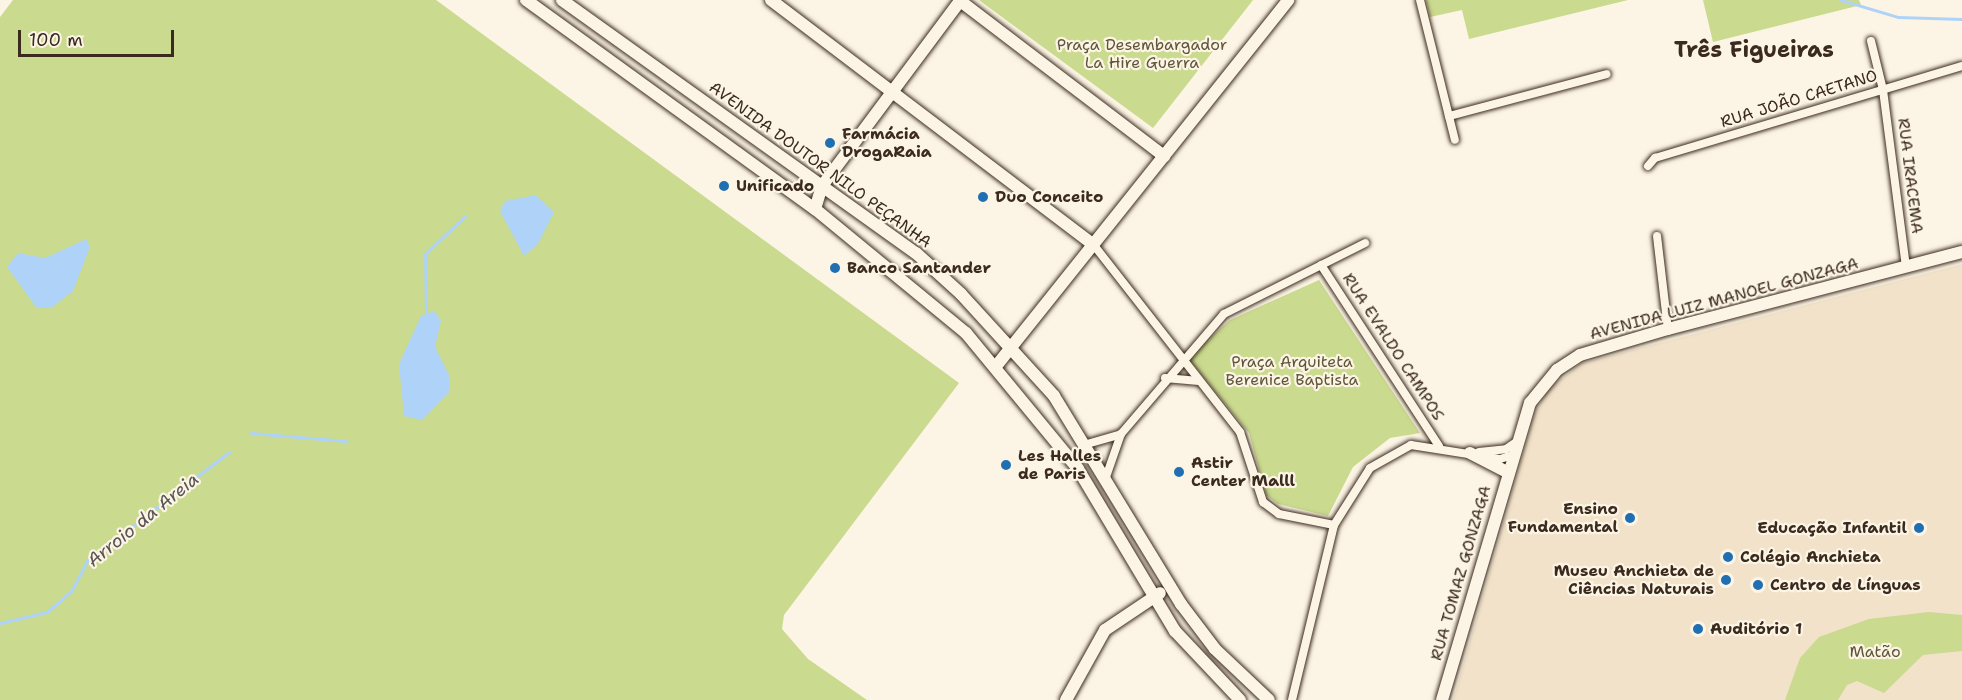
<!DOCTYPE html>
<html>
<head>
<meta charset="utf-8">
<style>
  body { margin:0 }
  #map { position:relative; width:1962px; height:700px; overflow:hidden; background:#fcf5e5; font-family:"Shantell Sans",sans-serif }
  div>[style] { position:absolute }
  .built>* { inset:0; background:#f1e2c9 }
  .green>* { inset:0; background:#cada8e }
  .water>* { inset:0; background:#afd3f8 }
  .stream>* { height:3px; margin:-1.5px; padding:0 1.5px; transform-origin:1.5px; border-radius:1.5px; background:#afd3f8 }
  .roads { filter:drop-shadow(0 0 2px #3b2a1e) drop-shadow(0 0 2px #3b2a1e) }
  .street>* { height:8px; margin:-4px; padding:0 4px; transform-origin:4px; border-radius:4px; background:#fcf5e5 }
  .secondary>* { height:12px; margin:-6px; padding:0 6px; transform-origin:6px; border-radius:6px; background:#fcf5e5 }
  .dots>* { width:16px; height:16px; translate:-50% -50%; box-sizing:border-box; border:3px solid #fcf5e5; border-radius:50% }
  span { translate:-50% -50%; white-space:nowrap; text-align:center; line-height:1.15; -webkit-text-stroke:4.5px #fcf5e5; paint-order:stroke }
  .park-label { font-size:16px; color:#5f563a }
  .street-label { font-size:16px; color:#3b2a1e }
  .poi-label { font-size:16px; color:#3b2a1e; font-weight:700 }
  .left { translate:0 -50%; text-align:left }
  .right { translate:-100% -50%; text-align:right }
  .water-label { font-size:18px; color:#585454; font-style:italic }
  .district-label { font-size:22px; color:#3b2a1e; font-weight:700 }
  .scale { position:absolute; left:18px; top:30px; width:156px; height:27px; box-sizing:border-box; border:3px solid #3b2a1e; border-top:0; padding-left:8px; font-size:18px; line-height:21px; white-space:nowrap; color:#3b2a1e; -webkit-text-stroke:4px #fcf5e5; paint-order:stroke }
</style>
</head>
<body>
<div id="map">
  <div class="built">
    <i style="clip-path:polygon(1962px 264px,1962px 700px,1453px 700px,1535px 413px,1548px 389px,1582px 363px)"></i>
  </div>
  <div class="green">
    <i style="clip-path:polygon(13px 0,436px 0,959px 383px,784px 615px,782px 629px,808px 659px,867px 700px,0 700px,0 17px)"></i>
    <i style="clip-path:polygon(979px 0,1253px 0,1153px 128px)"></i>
    <i style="clip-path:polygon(1426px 0,1628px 0,1469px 39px,1462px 10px,1430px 17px)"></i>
    <i style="clip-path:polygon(1703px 0,1859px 0,1861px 5px,1713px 42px)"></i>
    <i style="clip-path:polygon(1319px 280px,1420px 433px,1390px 438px,1353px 467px,1328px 516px,1278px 504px,1266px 495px,1249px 433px,1188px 358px,1230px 320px)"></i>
    <i style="clip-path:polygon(1929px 612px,1962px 615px,1962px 651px,1923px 655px,1884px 693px,1857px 681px,1847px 685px,1838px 700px,1785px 700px,1800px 658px,1819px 637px,1869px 619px)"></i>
  </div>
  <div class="water">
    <i style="clip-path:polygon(536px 195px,554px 212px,538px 244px,524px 256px,500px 211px,505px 201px)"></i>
    <i style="clip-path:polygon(86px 239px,90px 247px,73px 291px,51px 308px,36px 307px,7px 267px,18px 253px,45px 258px)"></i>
    <i style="clip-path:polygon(434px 311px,441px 320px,435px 347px,449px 375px,449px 392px,422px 420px,404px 416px,399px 364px,421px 316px)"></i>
  </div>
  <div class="stream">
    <i style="left:1841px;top:0;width:59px;rotate:16.6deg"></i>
    <i style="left:1898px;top:17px;width:64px;rotate:1.8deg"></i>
    <i style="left:426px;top:317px;width:63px;rotate:-90.9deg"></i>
    <i style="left:425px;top:254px;width:55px;rotate:-43.5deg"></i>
    <i style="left:251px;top:433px;width:96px;rotate:4.8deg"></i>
    <i style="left:0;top:623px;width:48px;rotate:-13.2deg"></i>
    <i style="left:47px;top:612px;width:33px;rotate:-41deg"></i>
    <i style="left:72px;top:590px;width:33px;rotate:-63deg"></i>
    <i style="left:87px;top:561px;width:179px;rotate:-37.5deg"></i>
  </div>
  <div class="roads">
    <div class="street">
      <i style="left:1420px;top:0;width:144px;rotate:76deg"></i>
      <i style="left:1871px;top:41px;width:50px;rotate:76.2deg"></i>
      <i style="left:1883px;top:90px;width:178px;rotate:82.6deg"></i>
      <i style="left:1449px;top:116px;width:163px;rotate:-14.9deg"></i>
      <i style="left:1648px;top:166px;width:11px;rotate:-49deg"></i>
      <i style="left:1655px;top:158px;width:320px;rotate:-16.7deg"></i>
      <i style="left:1657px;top:236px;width:94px;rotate:83.3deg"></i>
      <i style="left:1093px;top:244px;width:239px;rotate:52deg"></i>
      <i style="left:1240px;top:432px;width:74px;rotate:71.8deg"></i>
      <i style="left:1263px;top:502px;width:20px;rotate:37deg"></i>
      <i style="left:1279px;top:514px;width:56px;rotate:11.3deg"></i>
      <i style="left:1321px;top:265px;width:216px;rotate:56.9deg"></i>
      <i style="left:1165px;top:378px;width:34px;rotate:5deg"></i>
      <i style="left:1087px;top:444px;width:35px;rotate:-16deg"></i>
      <i style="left:1479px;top:452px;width:27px;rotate:-6deg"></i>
      <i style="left:1506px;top:449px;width:14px;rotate:-34deg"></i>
      <i style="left:1106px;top:477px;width:46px;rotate:-70.8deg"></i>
      <i style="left:1121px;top:434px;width:158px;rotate:-49.4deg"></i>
      <i style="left:1224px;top:314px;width:158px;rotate:-26.7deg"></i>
      <i style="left:1292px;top:700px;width:180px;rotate:-76.5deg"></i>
      <i style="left:1334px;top:525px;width:67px;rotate:-57.7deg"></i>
      <i style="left:1370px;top:468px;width:47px;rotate:-29.3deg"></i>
      <i style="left:1411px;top:445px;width:90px;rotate:8.9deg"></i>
      <i style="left:1500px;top:459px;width:14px;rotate:-17deg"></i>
    </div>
    <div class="secondary">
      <i style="left:526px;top:0;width:357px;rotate:35.9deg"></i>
      <i style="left:815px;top:209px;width:195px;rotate:39.4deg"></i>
      <i style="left:966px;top:333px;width:176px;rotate:50.5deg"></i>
      <i style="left:1078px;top:469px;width:189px;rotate:59.1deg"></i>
      <i style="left:1175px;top:631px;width:95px;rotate:46.7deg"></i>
      <i style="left:562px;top:0;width:435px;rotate:35.6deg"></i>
      <i style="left:916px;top:253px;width:61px;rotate:42.3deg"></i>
      <i style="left:961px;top:294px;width:138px;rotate:47.6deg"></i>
      <i style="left:1054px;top:396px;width:244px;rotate:58.6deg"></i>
      <i style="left:1181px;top:604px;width:56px;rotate:52.9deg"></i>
      <i style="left:1215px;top:649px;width:74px;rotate:43.4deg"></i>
      <i style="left:771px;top:0;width:404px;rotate:37.2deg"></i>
      <i style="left:959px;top:0;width:258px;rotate:37.3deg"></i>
      <i style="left:815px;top:209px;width:24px;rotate:-73deg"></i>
      <i style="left:822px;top:186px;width:231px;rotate:-53.3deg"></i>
      <i style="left:997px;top:365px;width:467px;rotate:-51.4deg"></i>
      <i style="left:1470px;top:453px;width:42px;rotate:27.2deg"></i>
      <i style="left:1066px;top:700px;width:80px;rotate:-60.9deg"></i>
      <i style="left:1105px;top:630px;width:66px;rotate:-33.9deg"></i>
      <i style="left:1442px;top:700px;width:310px;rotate:-73.5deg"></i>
      <i style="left:1530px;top:403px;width:43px;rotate:-50.7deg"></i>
      <i style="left:1557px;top:370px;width:27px;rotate:-33deg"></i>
      <i style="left:1580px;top:355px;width:92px;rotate:-16.5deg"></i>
      <i style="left:1668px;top:329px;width:304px;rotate:-14.7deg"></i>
    </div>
  </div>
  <div class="dots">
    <i style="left:830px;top:143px;background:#1f6fb2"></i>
    <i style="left:724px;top:186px;background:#1f6fb2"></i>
    <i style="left:983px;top:197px;background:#1f6fb2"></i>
    <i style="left:835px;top:268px;background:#1f6fb2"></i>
    <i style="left:1006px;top:465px;background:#1f6fb2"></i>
    <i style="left:1179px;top:472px;background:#1f6fb2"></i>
    <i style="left:1630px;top:518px;background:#1f6fb2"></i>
    <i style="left:1919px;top:528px;background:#1f6fb2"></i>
    <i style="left:1728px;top:557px;background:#1f6fb2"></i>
    <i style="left:1726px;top:580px;background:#1f6fb2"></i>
    <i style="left:1758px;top:585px;background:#1f6fb2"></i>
    <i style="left:1698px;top:629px;background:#1f6fb2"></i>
  </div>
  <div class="park-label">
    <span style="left:1142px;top:54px">Praça Desembargador<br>La Hire Guerra</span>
    <span style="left:1292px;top:371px">Praça Arquiteta<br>Berenice Baptista</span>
    <span style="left:1875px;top:652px">Matão</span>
  </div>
  <div class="street-label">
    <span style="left:1799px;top:99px;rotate:-17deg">RUA JOÃO CAETANO</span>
    <span style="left:820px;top:165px;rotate:36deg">AVENIDA DOUTOR NILO PEÇANHA</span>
    <span style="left:1910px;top:176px;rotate:83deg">RUA IRACEMA</span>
    <span style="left:1724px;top:299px;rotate:-15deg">AVENIDA LUIZ MANOEL GONZAGA</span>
    <span style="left:1393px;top:347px;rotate:57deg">RUA EVALDO CAMPOS</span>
    <span style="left:1461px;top:573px;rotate:-74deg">RUA TOMAZ GONZAGA</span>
  </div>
  <div class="poi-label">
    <span class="left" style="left:842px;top:143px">Farmácia<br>DrogaRaia</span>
    <span class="left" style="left:736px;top:186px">Unificado</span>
    <span class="left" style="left:995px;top:197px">Duo Conceito</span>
    <span class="left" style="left:847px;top:268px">Banco Santander</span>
    <span class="left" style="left:1018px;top:465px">Les Halles<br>de Paris</span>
    <span class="left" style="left:1191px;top:472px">Astir<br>Center Malll</span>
    <span class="right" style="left:1618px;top:518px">Ensino<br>Fundamental</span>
    <span class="right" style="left:1907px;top:528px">Educação Infantil</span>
    <span class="left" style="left:1740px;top:557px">Colégio Anchieta</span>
    <span class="right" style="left:1714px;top:580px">Museu Anchieta de<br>Ciências Naturais</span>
    <span class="left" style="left:1770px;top:585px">Centro de Línguas</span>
    <span class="left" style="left:1710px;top:629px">Auditório 1</span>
  </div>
  <div class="water-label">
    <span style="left:143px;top:520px;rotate:-39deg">Arroio da Areia</span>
  </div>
  <div class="district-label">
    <span style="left:1754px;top:50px">Três Figueiras</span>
  </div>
  <div class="scale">100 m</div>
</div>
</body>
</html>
